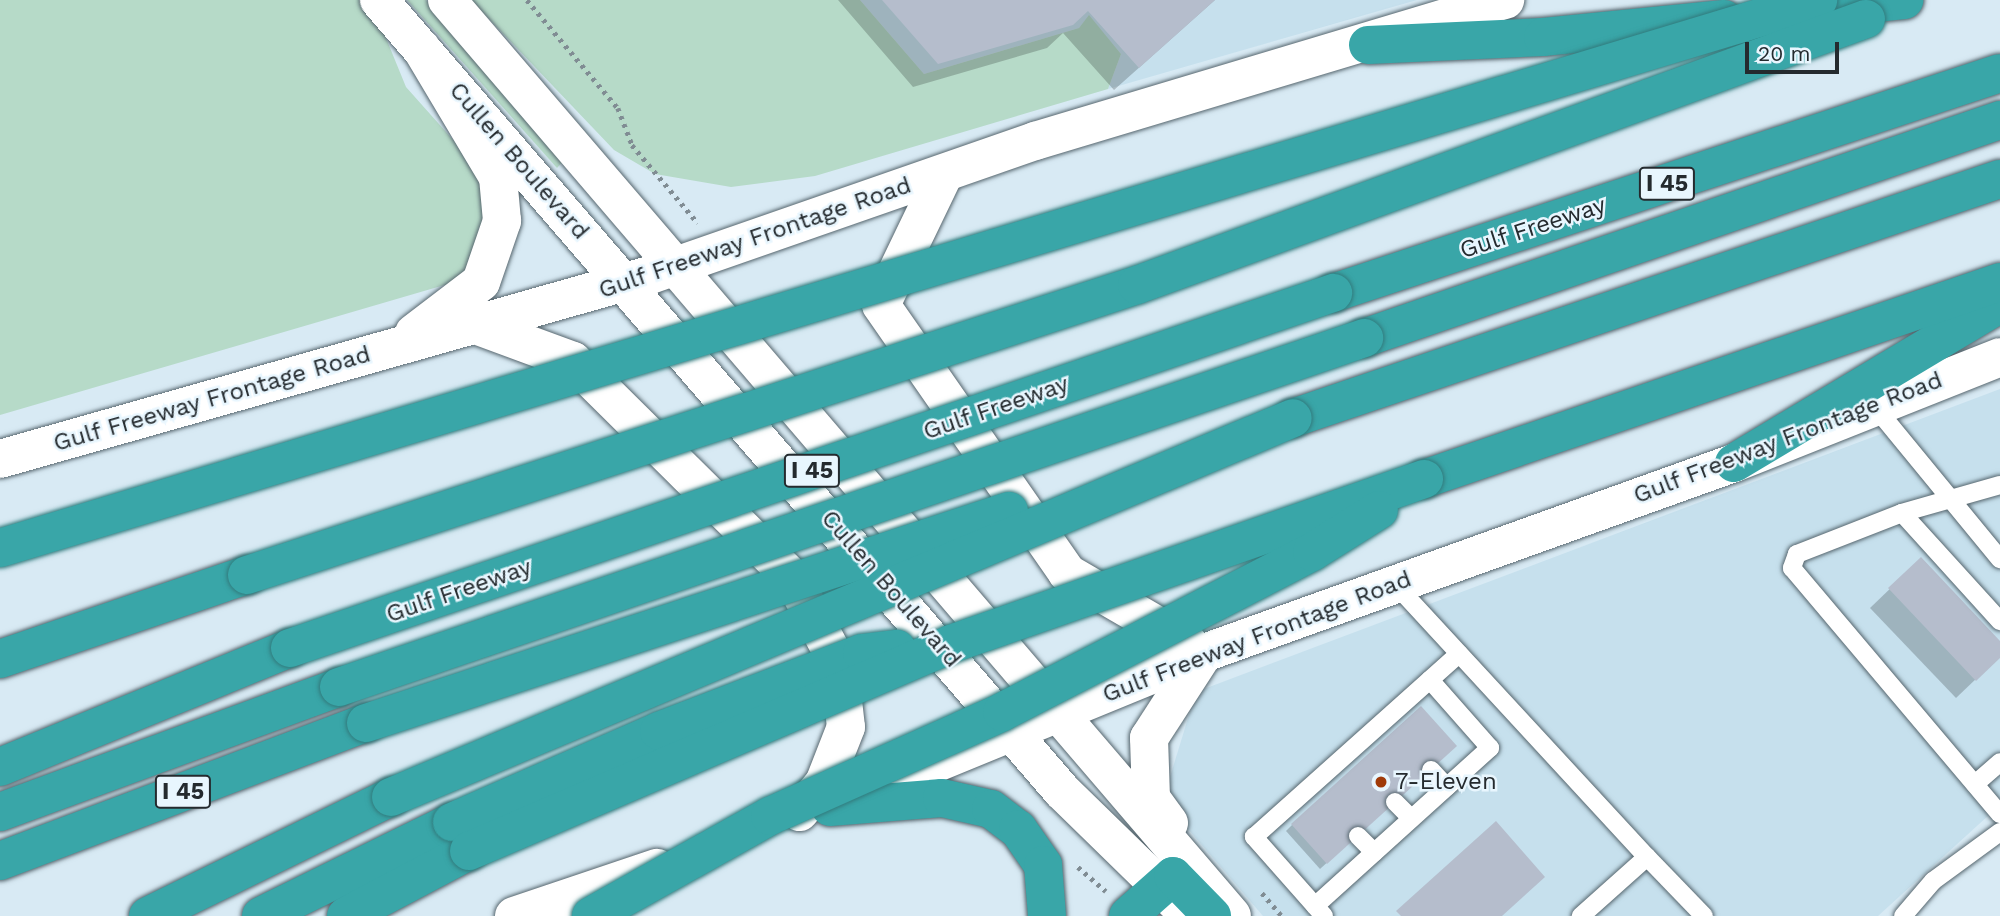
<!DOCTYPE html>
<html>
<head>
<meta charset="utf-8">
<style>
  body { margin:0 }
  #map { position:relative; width:2000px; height:916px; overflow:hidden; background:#d8eaf4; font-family:"Work Sans",sans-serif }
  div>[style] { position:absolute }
  .built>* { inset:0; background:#c6e0ed }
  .green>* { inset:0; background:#b6dac8 }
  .shadow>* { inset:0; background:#0003 }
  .building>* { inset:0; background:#b5bdcc }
  .path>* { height:4.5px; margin-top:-2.25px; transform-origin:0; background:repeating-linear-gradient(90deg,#808c93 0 3.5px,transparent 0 8.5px) }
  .roads { filter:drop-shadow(0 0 2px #56666e) drop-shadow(0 0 2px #56666e) }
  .service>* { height:18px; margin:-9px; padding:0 9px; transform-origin:9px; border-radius:9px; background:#fff }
  .tertiary>* { height:38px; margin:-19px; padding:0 19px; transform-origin:19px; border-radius:19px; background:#fff }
  .secondary>* { height:38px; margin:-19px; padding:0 19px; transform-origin:19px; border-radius:19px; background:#fff }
  .motorway>* { height:38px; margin:-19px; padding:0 19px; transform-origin:19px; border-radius:19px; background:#39a6a8 }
  .bridges { filter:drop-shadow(0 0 2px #327b7d) drop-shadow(0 0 2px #327b7d) }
  .motorway-bridge>* { height:38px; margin:-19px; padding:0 19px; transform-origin:19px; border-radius:19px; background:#39a6a8 }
  .dots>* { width:19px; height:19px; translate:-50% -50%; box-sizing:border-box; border:4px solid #e8f6fe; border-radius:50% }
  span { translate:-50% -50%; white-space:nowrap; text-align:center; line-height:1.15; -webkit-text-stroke:5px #e8f6fe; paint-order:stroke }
  .shield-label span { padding:2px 5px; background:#e8f6fe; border:2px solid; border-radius:5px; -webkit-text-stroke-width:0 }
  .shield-label { font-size:23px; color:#242a2e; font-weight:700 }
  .street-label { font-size:24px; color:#242a2e }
  .poi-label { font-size:24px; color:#242a2e }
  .left { translate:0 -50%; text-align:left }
  .scale { position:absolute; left:1745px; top:42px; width:94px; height:32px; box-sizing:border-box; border:4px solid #242a2e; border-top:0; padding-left:9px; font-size:21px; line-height:24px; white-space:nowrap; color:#242a2e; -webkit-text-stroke:5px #e8f6fe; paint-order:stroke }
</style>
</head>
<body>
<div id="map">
  <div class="built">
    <i style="clip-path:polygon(860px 0,1417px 0,1108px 89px,1121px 54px,1089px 16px,1079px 28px,924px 74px)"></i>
    <i style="clip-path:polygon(2000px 389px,2000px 805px,1878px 916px,1263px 916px,1163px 800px,1196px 692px)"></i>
  </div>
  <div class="green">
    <i style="clip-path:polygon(0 0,361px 0,379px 21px,406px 87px,479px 169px,498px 201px,465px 279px,0 415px)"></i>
    <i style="clip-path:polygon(407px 0,426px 0,566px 158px,557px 168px)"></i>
    <i style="clip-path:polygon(471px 0,860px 0,924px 74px,1079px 28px,1089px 15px,1121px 54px,1108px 89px,815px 176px,731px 187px,655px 174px,614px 150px)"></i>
  </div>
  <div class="shadow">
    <i style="clip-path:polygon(838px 0,1215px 0,1114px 90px,1063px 33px,1047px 48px,913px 87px)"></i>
    <i style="clip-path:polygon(1921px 559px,2000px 644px,2000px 656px,1956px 698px,1870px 608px)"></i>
    <i style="clip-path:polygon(1449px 752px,1320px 869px,1286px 831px,1292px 825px)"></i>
  </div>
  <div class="building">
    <i style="clip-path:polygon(882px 0,1215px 0,1139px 68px,1088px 11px,1073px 25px,938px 64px)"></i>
    <i style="clip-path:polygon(1921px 557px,2000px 641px,2000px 658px,1976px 681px,1888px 588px)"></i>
    <i style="clip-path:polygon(1421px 706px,1457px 746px,1327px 864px,1291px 824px)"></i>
    <i style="clip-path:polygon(1496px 821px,1545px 877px,1502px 916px,1401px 916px,1396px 911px)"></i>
  </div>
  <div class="path">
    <i style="left:527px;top:0;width:141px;rotate:49.9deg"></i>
    <i style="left:618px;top:108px;width:40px;rotate:69deg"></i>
    <i style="left:632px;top:145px;width:102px;rotate:49.8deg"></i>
    <i style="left:1078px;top:867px;width:37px;rotate:41deg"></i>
    <i style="left:1262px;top:893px;width:30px;rotate:49deg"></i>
  </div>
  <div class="roads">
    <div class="service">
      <i style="left:1875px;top:407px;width:197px;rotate:50.6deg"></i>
      <i style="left:2000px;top:485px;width:102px;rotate:164.1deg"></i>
      <i style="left:1902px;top:513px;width:113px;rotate:158.7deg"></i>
      <i style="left:1797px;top:554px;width:15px;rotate:110deg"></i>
      <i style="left:1792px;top:568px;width:322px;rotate:49.8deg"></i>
      <i style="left:1902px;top:513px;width:146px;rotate:47.8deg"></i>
      <i style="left:1394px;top:583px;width:373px;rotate:47.3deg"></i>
      <i style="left:1647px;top:857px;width:89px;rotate:138.2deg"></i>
      <i style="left:1431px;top:770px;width:23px;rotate:47deg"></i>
      <i style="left:1975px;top:784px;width:33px;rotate:-41deg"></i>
      <i style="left:1395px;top:802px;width:23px;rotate:45deg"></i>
      <i style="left:1358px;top:836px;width:23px;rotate:45deg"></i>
      <i style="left:1647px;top:857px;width:82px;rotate:46deg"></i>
      <i style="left:1315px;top:906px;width:236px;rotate:-42.1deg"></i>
      <i style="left:1490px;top:748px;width:91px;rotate:-131.4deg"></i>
      <i style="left:1324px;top:916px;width:106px;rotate:-131.5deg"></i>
      <i style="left:1254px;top:837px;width:275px;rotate:-41.8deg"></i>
      <i style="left:1903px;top:916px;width:46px;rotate:-49.4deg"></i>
      <i style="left:1933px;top:881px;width:83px;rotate:-36.2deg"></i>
    </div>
    <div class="tertiary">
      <i style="left:379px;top:0;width:1045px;rotate:49.19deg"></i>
      <i style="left:1062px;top:791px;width:170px;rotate:44.3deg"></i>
      <i style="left:447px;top:0;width:1206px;rotate:49.4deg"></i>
      <i style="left:1169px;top:823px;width:31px;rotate:-126deg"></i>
      <i style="left:1151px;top:798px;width:60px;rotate:-91.9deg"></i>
      <i style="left:1149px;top:738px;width:101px;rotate:-57.1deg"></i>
    </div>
    <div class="secondary">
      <i style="left:944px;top:174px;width:145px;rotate:115.7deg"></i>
      <i style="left:881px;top:305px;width:326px;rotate:55.2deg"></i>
      <i style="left:1067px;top:573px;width:141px;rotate:30.2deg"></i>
      <i style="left:478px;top:326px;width:101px;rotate:20.2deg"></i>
      <i style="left:573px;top:361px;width:310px;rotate:44.7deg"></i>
      <i style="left:793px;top:579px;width:98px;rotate:61.9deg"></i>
      <i style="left:839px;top:665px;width:62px;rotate:83.6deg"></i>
      <i style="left:846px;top:727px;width:60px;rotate:111.4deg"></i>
      <i style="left:824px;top:783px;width:38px;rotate:130deg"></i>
      <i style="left:414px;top:333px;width:84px;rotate:-37.3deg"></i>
      <i style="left:481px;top:282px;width:65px;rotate:-71deg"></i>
      <i style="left:502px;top:221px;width:44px;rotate:-95.2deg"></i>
      <i style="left:498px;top:177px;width:150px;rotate:-120.8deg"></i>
      <i style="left:0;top:459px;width:676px;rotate:-15.81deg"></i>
      <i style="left:650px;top:275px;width:408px;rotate:-19.2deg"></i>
      <i style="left:1035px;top:141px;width:491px;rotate:-16.7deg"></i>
      <i style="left:856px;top:796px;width:376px;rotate:-22.3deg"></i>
      <i style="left:1204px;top:653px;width:563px;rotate:-19.72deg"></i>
      <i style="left:1734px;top:463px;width:286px;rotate:-21.7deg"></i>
      <i style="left:514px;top:916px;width:151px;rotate:-18.6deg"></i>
    </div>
    <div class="motorway">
      <i style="left:1784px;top:12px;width:121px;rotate:-5.7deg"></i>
      <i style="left:1368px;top:45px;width:175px;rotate:-2.6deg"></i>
      <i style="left:1543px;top:37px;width:182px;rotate:-5.7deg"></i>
      <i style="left:1333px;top:293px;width:702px;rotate:-18.25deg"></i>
      <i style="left:1364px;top:338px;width:672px;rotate:-18.92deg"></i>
      <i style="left:1293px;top:418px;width:746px;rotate:-18.68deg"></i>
      <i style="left:1734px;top:463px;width:310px;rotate:-30.9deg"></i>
      <i style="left:1424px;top:479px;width:609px;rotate:-18.88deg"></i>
      <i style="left:0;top:659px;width:261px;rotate:-18.8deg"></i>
      <i style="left:0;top:767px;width:313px;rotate:-22.3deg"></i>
      <i style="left:830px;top:807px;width:112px;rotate:-4.6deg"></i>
      <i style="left:942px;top:798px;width:50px;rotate:12.7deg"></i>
      <i style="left:991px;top:809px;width:34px;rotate:37deg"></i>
      <i style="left:1018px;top:829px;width:44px;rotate:55.2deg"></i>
      <i style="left:1043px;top:865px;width:51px;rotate:85.5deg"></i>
      <i style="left:0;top:812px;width:361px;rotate:-20.2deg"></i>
      <i style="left:0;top:861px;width:391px;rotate:-20.7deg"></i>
      <i style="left:148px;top:916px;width:271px;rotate:-26.1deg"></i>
      <i style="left:261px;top:916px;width:213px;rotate:-26.2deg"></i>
      <i style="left:346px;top:916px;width:139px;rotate:-27.9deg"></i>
      <i style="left:1128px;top:916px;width:60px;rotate:-41.6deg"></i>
      <i style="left:1173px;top:876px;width:56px;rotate:45.7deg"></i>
    </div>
  </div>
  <div class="bridges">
    <div class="motorway-bridge">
      <i style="left:0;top:548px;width:1899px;rotate:-16.77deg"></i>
      <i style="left:247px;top:575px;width:936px;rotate:-18.05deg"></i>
      <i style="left:1137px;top:285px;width:776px;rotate:-20.05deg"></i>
      <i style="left:290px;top:648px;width:1102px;rotate:-18.8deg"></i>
      <i style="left:339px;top:687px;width:1083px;rotate:-18.8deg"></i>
      <i style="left:366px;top:723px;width:677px;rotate:-18.25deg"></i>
      <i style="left:391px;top:797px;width:978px;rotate:-22.79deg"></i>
      <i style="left:452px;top:822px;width:226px;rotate:-23.7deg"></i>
      <i style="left:659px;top:731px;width:217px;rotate:-21deg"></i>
      <i style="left:862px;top:653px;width:35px;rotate:-7deg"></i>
      <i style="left:469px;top:851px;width:525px;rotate:-23.24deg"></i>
      <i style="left:951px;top:644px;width:501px;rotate:-19.23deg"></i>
      <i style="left:591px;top:916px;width:205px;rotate:-29.2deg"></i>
      <i style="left:770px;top:816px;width:254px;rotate:-24.1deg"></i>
      <i style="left:1002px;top:712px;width:349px;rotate:-27.3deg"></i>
      <i style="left:1312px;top:552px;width:79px;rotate:-32.1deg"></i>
    </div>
  </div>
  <div class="dots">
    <i style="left:1381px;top:782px;background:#a03b09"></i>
  </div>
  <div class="shield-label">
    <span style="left:1667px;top:184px">I 45</span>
    <span style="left:812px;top:471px">I 45</span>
    <span style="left:183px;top:792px">I 45</span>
  </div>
  <div class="street-label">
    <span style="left:519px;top:161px;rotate:49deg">Cullen Boulevard</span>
    <span style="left:1533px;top:228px;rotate:-18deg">Gulf Freeway</span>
    <span style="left:755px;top:238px;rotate:-19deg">Gulf Freeway Frontage Road</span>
    <span style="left:212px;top:399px;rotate:-16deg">Gulf Freeway Frontage Road</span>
    <span style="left:996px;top:408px;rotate:-19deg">Gulf Freeway</span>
    <span style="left:1788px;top:438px;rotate:-21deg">Gulf Freeway Frontage Road</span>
    <span style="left:891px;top:589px;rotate:49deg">Cullen Boulevard</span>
    <span style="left:459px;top:591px;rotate:-19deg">Gulf Freeway</span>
    <span style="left:1257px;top:637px;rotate:-21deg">Gulf Freeway Frontage Road</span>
  </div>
  <div class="poi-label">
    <span class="left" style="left:1395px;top:782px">7-Eleven</span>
  </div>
  <div class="scale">20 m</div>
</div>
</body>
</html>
